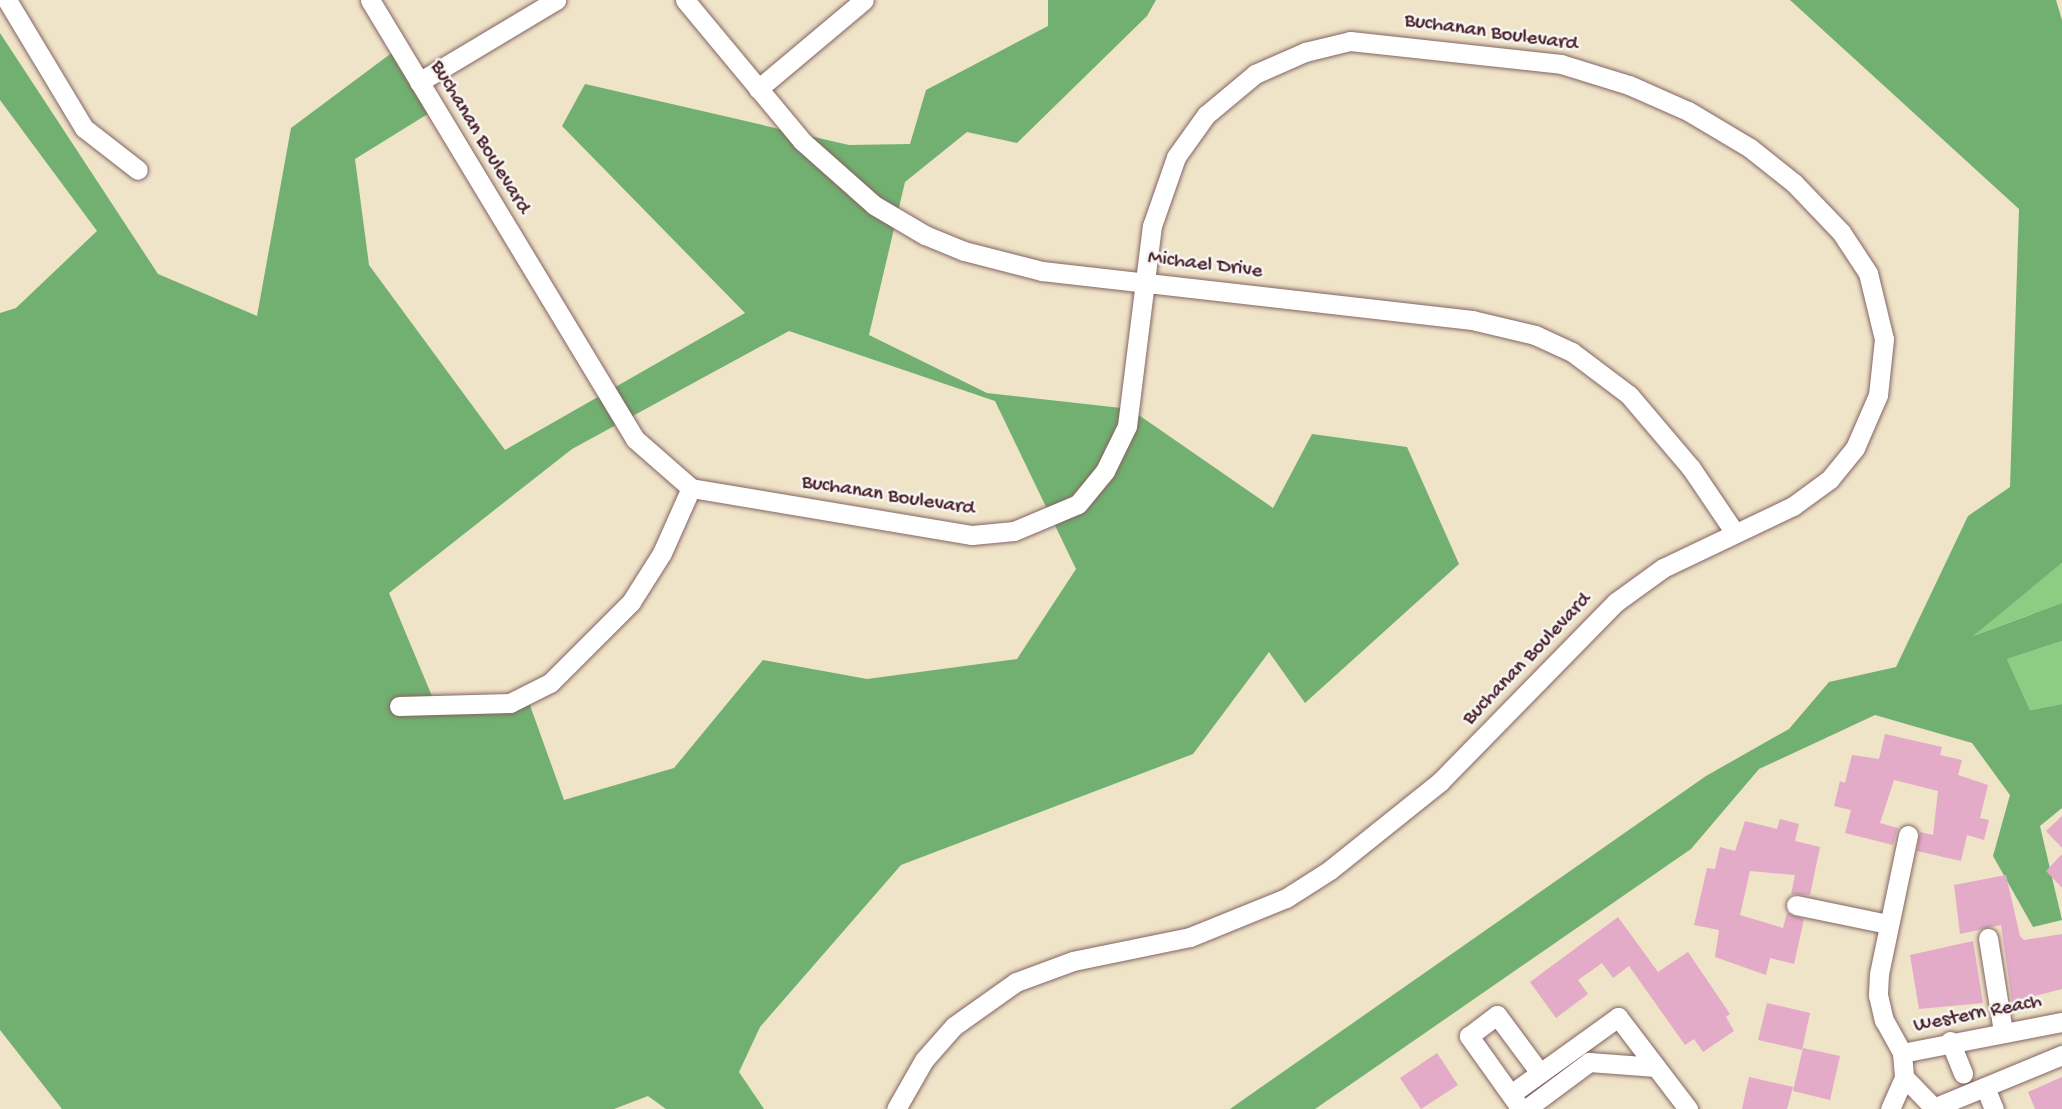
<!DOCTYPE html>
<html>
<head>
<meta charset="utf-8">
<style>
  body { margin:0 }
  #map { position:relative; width:2062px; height:1109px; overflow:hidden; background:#efe3c8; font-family:"Gochi Hand",sans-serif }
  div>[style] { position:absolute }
  .green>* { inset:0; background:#8ccc83 }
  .forest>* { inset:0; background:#71b071 }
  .building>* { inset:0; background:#e3abc8 }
  .roads { filter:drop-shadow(0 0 2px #846462) drop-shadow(0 0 2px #846462) }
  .street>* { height:19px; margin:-9.5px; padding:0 9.5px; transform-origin:9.5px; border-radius:9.5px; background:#fff }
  span { translate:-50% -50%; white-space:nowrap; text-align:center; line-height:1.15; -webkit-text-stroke:5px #f6f6f2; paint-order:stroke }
  .street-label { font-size:21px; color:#4a1f2b }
</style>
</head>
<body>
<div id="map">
  <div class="green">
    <i style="clip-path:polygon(2062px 563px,2062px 603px,1970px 637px)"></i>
    <i style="clip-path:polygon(2062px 641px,2062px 704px,2030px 710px,2007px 659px)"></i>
  </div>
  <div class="forest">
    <i style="clip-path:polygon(evenodd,1048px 0,1156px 0,1147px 16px,1017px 143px,967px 132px,905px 182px,869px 335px,987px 393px,1130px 409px,1273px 508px,1312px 434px,1407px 447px,1459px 564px,1305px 703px,1269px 652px,1193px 754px,901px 865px,760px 1027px,739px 1072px,764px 1109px,666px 1109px,648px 1096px,614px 1109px,62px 1109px,0 1030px,0 313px,16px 308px,97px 231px,0 100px,0 33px,158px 274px,257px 316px,291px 128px,401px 46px,439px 107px,355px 159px,369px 265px,505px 450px,745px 313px,562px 126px,585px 84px,849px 145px,910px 144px,926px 90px,1048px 26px,1048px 0,789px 331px,995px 401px,1076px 569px,1017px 659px,867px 679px,763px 660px,674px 768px,564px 800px,527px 697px,434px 701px,389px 593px,572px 449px,789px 331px)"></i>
    <i style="clip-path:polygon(1790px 0,2056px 0,2062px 20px,2062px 563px,1973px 636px,2062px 603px,2062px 641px,2007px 659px,2030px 710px,2062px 704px,2062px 808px,2040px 826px,2062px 920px,2033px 927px,1993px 856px,2010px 795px,1972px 743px,1875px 715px,1759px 769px,1691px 849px,1315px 1109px,1230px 1109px,1706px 776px,1789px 729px,1829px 682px,1896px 667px,1968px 516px,2010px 487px,2019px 209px)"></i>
  </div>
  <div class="building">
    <i style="clip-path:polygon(1885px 734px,1942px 747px,1940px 755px,1962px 760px,1958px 775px,1988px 785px,1980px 818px,1989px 820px,1984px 840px,1967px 835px,1961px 861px,1917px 851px,1920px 832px,1933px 835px,1938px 791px,1894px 780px,1880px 823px,1898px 828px,1893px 845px,1845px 833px,1851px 810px,1834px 806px,1840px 781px,1845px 783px,1852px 755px,1879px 759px)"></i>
    <i style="clip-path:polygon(2062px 816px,2062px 848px,2046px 831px)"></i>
    <i style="clip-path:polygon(1780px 819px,1799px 824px,1795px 841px,1820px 847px,1810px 895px,1791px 894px,1795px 875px,1750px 871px,1740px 915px,1783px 928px,1787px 913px,1804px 919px,1794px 964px,1770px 958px,1766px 975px,1715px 957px,1719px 930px,1694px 925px,1707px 868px,1715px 869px,1720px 847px,1735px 851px,1745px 821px,1777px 829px)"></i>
    <i style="clip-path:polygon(2062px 854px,2062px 888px,2046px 871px)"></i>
    <i style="clip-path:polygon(2006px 875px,2020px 936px,2024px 940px,2062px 934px,2062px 989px,2012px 1002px,2001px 925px,1960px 934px,1954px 885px)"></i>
    <i style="clip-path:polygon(1618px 917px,1658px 972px,1688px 952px,1730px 1014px,1726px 1017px,1734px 1031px,1703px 1052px,1694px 1039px,1685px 1045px,1629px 966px,1613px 978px,1602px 963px,1578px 980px,1588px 994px,1556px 1018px,1530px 982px)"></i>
    <i style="clip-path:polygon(1973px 941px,1983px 1003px,1919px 1009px,1910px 955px)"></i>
    <i style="clip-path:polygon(1767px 1003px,1810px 1013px,1802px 1050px,1758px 1040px)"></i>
    <i style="clip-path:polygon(1803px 1048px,1840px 1056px,1830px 1100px,1793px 1091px)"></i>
    <i style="clip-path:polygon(1437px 1053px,1458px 1085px,1421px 1109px,1400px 1078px)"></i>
    <i style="clip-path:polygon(1749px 1077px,1793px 1087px,1787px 1109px,1742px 1109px)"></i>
    <i style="clip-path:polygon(2062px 1077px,2062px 1109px,2035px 1109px,2028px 1092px)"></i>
  </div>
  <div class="roads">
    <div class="street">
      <i style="left:7px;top:0;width:149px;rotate:59deg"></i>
      <i style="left:84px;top:128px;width:68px;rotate:37.9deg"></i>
      <i style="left:370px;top:0;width:513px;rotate:58.88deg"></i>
      <i style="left:635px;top:439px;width:74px;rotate:41.2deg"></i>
      <i style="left:691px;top:488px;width:285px;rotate:9.5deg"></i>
      <i style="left:972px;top:535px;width:42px;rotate:-5.4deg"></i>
      <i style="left:1014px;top:531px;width:69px;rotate:-22.9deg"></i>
      <i style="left:1078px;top:504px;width:43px;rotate:-50.7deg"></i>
      <i style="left:1105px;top:471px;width:50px;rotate:-63.9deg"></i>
      <i style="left:1127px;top:426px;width:202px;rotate:-82.9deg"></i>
      <i style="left:1152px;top:226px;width:73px;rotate:-70.8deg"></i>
      <i style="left:1176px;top:157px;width:52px;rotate:-54.5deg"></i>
      <i style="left:1206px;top:115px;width:64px;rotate:-39.9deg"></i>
      <i style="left:1255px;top:74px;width:55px;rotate:-23.7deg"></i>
      <i style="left:1305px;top:52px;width:46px;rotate:-13.7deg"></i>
      <i style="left:1350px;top:41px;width:212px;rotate:6.2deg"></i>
      <i style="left:1561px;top:64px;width:71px;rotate:17.2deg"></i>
      <i style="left:1629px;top:85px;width:64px;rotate:23.8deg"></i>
      <i style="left:1688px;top:111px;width:72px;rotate:30.8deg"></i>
      <i style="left:1750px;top:148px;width:56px;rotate:38.5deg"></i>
      <i style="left:1794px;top:183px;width:68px;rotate:46.2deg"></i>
      <i style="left:1841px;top:232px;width:49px;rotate:56.6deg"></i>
      <i style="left:1868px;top:273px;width:68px;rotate:76.4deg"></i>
      <i style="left:1884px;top:339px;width:56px;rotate:96.1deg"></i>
      <i style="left:1878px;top:395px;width:58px;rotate:113.5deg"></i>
      <i style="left:1855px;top:448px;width:40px;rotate:129deg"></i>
      <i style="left:1830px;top:479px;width:46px;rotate:143.9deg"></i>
      <i style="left:1793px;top:506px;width:144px;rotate:154.5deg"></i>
      <i style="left:1663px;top:568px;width:58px;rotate:144.1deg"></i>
      <i style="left:1616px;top:602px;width:250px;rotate:134.4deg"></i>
      <i style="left:1441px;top:781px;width:142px;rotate:141.3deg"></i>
      <i style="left:1330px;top:870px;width:52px;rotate:147.5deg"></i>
      <i style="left:1286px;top:898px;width:104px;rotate:157.9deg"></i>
      <i style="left:1190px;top:937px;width:119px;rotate:168.4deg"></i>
      <i style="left:1073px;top:961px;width:61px;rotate:159.8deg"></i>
      <i style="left:1016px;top:982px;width:76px;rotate:144.6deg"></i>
      <i style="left:954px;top:1026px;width:45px;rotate:131.4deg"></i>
      <i style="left:924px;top:1060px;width:56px;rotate:119.7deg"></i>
      <i style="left:685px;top:0;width:183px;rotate:50.3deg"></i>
      <i style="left:802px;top:141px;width:96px;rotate:41.6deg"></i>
      <i style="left:874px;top:205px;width:59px;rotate:30.5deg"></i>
      <i style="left:925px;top:235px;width:42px;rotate:22.3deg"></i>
      <i style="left:964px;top:251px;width:81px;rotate:14.4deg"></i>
      <i style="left:1042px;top:271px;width:433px;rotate:6.5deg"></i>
      <i style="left:1472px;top:320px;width:65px;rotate:13.4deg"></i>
      <i style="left:1535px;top:335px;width:41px;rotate:24.7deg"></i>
      <i style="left:1572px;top:352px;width:71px;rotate:37deg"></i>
      <i style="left:1629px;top:395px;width:96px;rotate:49.7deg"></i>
      <i style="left:1691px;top:468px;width:78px;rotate:55.9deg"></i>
      <i style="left:419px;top:82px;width:160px;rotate:-30.9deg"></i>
      <i style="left:758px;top:89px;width:138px;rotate:-40deg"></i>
      <i style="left:399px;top:706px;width:111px;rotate:-1.5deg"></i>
      <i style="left:510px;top:703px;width:45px;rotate:-26.6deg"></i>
      <i style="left:550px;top:683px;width:115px;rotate:-45deg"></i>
      <i style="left:631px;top:602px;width:58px;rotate:-57.7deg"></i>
      <i style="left:662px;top:553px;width:71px;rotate:-66deg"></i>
      <i style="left:1908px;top:835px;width:142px;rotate:101.8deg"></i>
      <i style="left:1879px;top:974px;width:21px;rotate:93deg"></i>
      <i style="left:1878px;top:995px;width:26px;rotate:77deg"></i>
      <i style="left:1884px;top:1020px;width:38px;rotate:61deg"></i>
      <i style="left:1902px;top:1053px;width:24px;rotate:85deg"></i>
      <i style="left:1904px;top:1077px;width:43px;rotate:45.9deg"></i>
      <i style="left:1796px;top:905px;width:94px;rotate:11.7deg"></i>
      <i style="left:1988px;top:938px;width:95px;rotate:80.9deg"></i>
      <i style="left:1950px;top:1041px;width:35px;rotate:68deg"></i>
      <i style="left:1902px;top:1053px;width:163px;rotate:-11deg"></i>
      <i style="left:1985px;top:1087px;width:24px;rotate:68deg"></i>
      <i style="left:1511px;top:1094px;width:132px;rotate:-35.7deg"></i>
      <i style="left:1618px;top:1017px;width:116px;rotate:52.7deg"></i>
      <i style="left:1521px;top:1109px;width:90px;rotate:-125.5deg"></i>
      <i style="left:1469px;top:1036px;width:35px;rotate:-37deg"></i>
      <i style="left:1497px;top:1015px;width:72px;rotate:53.4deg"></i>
      <i style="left:1526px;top:1109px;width:79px;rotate:-36.7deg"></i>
      <i style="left:1589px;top:1062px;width:67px;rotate:4.3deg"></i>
      <i style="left:1890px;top:1109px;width:35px;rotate:-66deg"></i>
      <i style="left:1931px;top:1109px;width:142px;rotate:-22.4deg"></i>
    </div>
  </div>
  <div class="street-label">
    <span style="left:1491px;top:34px;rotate:8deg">Buchanan Boulevard</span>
    <span style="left:479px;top:138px;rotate:59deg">Buchanan Boulevard</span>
    <span style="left:1205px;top:266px;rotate:7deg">Michael Drive</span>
    <span style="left:888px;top:497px;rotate:9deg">Buchanan Boulevard</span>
    <span style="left:1528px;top:660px;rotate:-46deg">Buchanan Boulevard</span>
    <span style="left:1978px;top:1015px;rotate:-11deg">Western Reach</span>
  </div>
</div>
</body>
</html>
